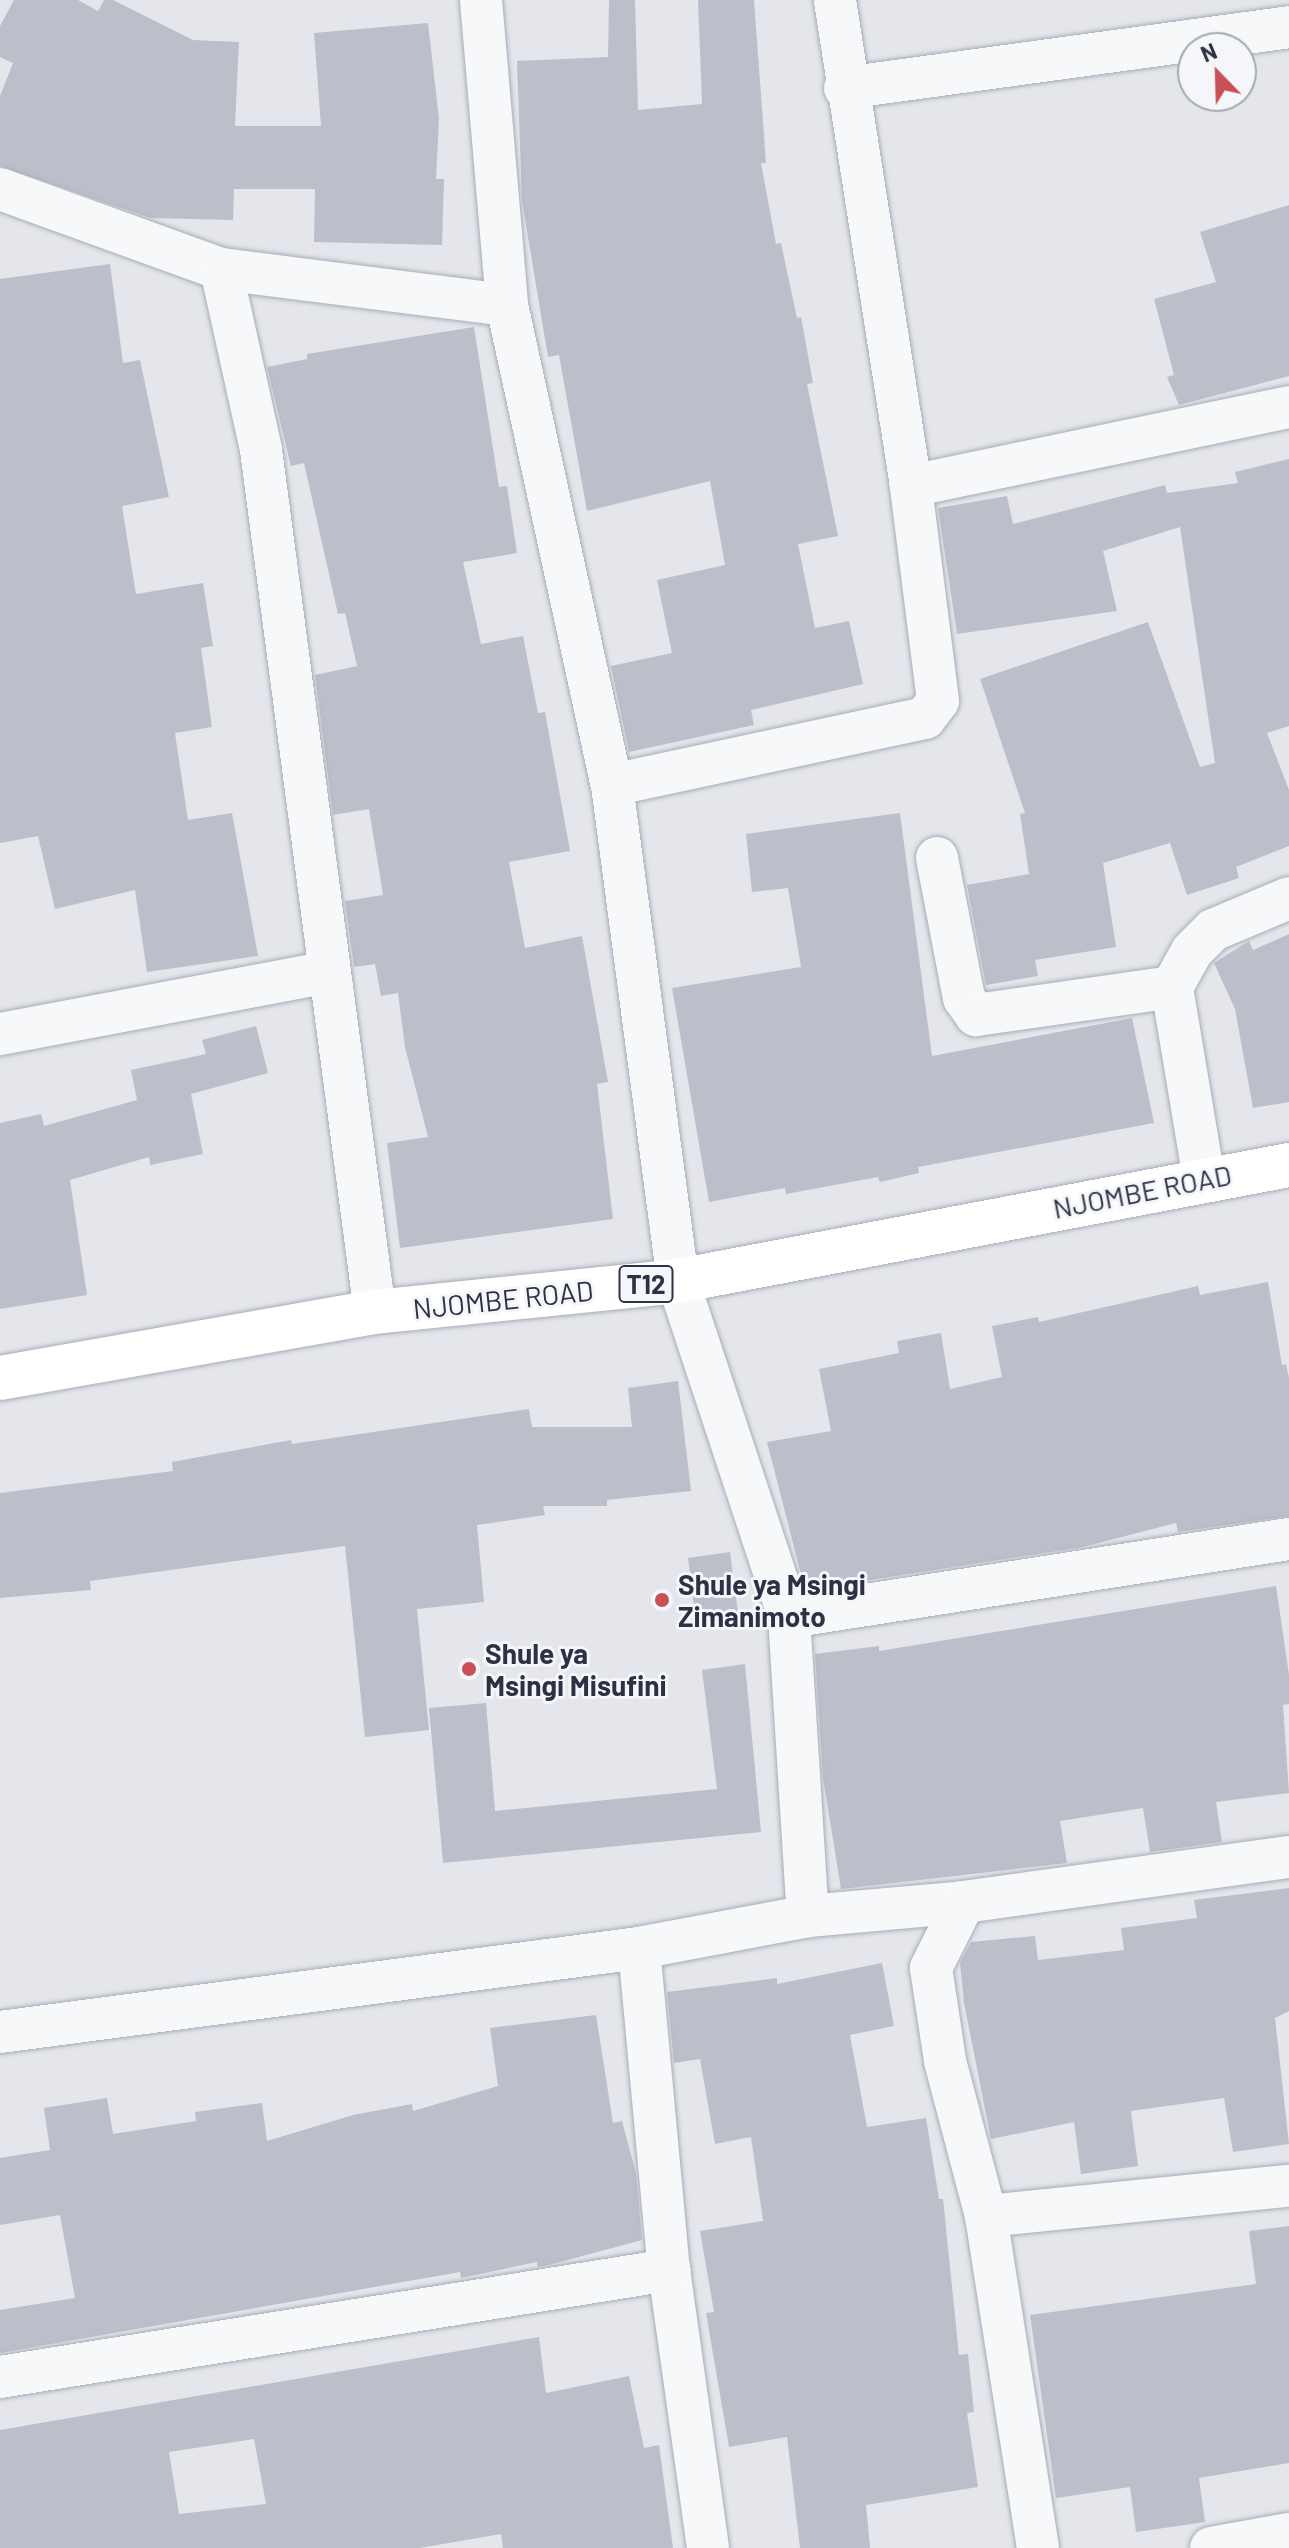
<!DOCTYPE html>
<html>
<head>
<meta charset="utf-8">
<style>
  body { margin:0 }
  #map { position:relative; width:1289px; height:2548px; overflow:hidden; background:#e4e6ec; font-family:Barlow,sans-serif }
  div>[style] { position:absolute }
  .building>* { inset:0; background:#bcbfc9 }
  .roads { filter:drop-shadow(0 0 2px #a9acb6) drop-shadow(0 0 2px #a9acb6) }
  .minor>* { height:42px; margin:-21px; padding:0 21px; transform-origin:21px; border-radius:21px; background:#f7f8fa }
  .highway>* { height:44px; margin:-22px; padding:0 22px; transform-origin:22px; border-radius:22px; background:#fff }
  .dots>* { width:22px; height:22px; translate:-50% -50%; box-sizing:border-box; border:4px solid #f4f6f9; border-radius:50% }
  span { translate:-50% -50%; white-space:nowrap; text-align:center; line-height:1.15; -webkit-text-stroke:6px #f4f6f9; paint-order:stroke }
  .shield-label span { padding:2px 6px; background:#f4f6f9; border:2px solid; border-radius:6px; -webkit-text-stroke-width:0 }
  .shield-label { font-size:26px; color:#2c3244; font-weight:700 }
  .street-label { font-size:28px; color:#2c3244 }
  .poi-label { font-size:28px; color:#2c3244; font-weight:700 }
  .left { translate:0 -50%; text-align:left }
  .north { position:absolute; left:1177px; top:32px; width:80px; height:80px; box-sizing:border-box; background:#f4f6f9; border:2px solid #a4a8b1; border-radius:50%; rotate:337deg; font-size:22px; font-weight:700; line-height:32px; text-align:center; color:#2c3244 }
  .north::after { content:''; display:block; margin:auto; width:28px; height:36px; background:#cb4f56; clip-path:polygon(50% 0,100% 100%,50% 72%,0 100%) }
</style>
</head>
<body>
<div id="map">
  <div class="building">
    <i style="clip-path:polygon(14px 0,78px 0,98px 11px,104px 0,113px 0,193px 40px,239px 42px,235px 126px,321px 126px,314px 33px,428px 23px,439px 119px,436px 179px,444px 179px,442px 245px,314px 242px,315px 189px,234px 189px,233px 220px,150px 218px,0 166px,0 96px,13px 63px,0 57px,0 26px)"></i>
    <i style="clip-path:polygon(609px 0,635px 0,638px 110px,702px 104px,698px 0,754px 0,766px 163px,761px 163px,776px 244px,781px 243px,797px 318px,801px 317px,813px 383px,807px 384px,838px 536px,798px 544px,815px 628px,849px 621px,863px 684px,751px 710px,754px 725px,629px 752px,611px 666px,672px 653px,657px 580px,725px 565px,710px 481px,587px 511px,559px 355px,548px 357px,522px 201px,517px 61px,608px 57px)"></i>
    <i style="clip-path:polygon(1289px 205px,1289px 376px,1179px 405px,1167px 377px,1174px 375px,1154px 299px,1216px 282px,1200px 232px)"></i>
    <i style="clip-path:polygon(110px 264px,123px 363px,140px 360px,169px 497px,122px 506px,136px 594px,203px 583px,213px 646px,201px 648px,212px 727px,175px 733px,188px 820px,232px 813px,258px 956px,147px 972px,135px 890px,55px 909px,38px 836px,0 843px,0 279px)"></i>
    <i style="clip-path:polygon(474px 327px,499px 487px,507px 486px,517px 553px,463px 562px,481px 644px,523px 636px,538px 713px,545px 712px,570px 851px,509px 862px,525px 948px,582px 936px,608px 1082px,597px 1084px,613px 1219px,400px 1248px,387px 1143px,428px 1137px,405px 1047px,398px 993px,381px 996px,375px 964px,354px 967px,345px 901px,383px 895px,369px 809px,333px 815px,315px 675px,357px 666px,345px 613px,338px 614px,304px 463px,291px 466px,267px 367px,307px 359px,307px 354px)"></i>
    <i style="clip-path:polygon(1289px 459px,1289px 726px,1267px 733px,1289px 790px,1289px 846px,1236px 867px,1239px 878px,1187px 895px,1170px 843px,1103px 863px,1116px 947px,1035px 960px,1038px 976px,986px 985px,967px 885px,1029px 874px,1020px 814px,1025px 813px,980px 679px,1148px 622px,1200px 767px,1215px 763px,1180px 527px,1103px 551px,1117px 611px,957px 634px,938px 508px,1007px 496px,1013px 524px,1165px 485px,1167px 493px,1238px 483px,1235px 472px)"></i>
    <i style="clip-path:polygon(900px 813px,932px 1056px,1132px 1018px,1154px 1123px,918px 1167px,919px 1173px,880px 1182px,878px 1177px,786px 1194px,785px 1188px,709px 1202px,672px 988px,801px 967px,788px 888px,752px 892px,746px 834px)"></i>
    <i style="clip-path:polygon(1289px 934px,1289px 1102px,1253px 1108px,1235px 1009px,1214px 963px,1249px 941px,1253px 950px)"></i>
    <i style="clip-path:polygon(256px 1026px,268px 1073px,191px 1094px,203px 1154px,150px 1165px,149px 1157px,70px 1180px,87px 1295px,0 1309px,0 1123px,41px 1114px,44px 1126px,137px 1100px,131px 1070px,206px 1054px,202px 1040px)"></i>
    <i style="clip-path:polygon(1268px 1282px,1282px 1365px,1286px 1364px,1289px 1378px,1289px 1516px,1178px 1532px,1176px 1523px,1083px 1547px,805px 1590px,767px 1442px,831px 1431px,819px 1369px,899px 1353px,897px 1341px,941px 1333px,950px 1389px,1002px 1377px,992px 1326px,1038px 1317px,1039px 1322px,1198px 1286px,1200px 1295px)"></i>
    <i style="clip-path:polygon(678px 1381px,691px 1491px,607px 1500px,607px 1506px,543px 1506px,545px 1515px,477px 1525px,484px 1602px,417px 1609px,429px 1730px,365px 1737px,345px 1546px,90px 1581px,91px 1590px,0 1598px,0 1493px,173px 1471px,172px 1462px,291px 1440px,292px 1444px,529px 1409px,532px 1427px,632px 1427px,628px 1388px)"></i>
    <i style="clip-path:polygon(730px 1552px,739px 1620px,697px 1629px,688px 1558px)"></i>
    <i style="clip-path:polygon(1276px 1586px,1289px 1675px,1289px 1704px,1283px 1705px,1289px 1793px,1216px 1802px,1222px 1842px,1150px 1852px,1143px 1808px,1060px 1821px,1067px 1863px,841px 1889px,823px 1778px,815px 1654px,879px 1646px,879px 1651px)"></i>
    <i style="clip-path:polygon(745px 1664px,761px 1832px,443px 1863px,429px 1708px,486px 1703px,495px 1811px,717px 1789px,702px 1670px)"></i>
    <i style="clip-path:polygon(1289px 1888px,1289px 2011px,1275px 2018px,1289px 2144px,1233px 2152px,1224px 2098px,1131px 2111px,1138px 2166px,1081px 2174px,1074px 2122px,991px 2139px,964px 2003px,960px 1963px,971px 1942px,1035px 1936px,1038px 1960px,1124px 1950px,1121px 1928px,1197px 1918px,1194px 1900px)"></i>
    <i style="clip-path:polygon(882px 1963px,894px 2026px,850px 2035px,867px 2127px,926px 2118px,939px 2199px,943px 2199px,959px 2355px,968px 2354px,974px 2412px,967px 2413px,978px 2487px,866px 2505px,870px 2548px,800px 2548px,787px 2437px,729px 2447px,706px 2313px,714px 2312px,700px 2231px,763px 2221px,751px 2137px,715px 2144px,700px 2059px,674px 2063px,667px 1992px,777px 1978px,777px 1984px)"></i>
    <i style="clip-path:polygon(596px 2015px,613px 2123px,622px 2121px,636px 2173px,642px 2240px,549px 2265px,538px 2267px,537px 2262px,461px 2278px,460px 2272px,0 2353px,0 2310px,75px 2298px,60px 2215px,0 2225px,0 2158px,50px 2150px,44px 2108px,107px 2098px,113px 2134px,196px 2121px,195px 2112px,262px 2103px,267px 2141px,353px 2115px,412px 2104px,413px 2111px,498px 2086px,490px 2028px)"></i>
    <i style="clip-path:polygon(1289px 2226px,1289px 2463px,1199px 2478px,1205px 2522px,1136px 2532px,1130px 2487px,1056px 2498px,1030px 2315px,1256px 2284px,1249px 2231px)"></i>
    <i style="clip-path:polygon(evenodd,539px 2337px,546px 2393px,629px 2376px,644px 2448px,659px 2445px,673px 2548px,503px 2548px,501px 2534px,420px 2548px,0 2548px,0 2430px,539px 2337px,254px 2439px,266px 2504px,179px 2514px,169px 2452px,254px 2439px)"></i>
  </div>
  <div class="roads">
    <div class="minor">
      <i style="left:481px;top:0;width:306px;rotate:85.1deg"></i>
      <i style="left:507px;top:305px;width:491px;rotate:77.7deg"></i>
      <i style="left:612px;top:785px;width:500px;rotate:82.42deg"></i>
      <i style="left:678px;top:1281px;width:354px;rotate:71.7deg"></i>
      <i style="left:789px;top:1617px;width:300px;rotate:86.4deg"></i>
      <i style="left:845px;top:88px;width:448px;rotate:-7.8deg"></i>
      <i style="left:0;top:189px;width:235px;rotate:19.9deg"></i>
      <i style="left:221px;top:269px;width:288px;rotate:7.2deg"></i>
      <i style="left:221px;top:269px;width:185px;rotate:77.5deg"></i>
      <i style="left:261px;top:450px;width:870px;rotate:82.47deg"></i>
      <i style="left:911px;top:486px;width:386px;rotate:-11.8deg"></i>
      <i style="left:612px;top:785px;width:320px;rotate:-12.1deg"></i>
      <i style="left:925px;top:718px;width:21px;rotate:-53deg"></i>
      <i style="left:938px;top:701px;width:217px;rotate:-97.2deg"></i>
      <i style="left:911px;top:486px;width:492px;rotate:-98.9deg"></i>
      <i style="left:937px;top:858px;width:143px;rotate:79.1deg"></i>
      <i style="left:964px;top:998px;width:21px;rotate:55deg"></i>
      <i style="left:976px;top:1015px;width:198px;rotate:-8.1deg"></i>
      <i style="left:0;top:1034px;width:333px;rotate:-10.7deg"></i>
      <i style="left:1204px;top:1179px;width:195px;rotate:-99.5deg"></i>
      <i style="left:1172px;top:987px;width:41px;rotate:-60.9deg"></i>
      <i style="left:1192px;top:951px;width:30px;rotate:-45deg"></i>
      <i style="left:1213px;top:930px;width:82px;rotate:-22.8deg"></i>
      <i style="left:789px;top:1617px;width:506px;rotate:-8.87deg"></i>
      <i style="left:964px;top:1902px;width:74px;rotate:116.6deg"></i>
      <i style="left:931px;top:1968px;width:94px;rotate:81.4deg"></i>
      <i style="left:945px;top:2061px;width:160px;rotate:75.2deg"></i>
      <i style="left:986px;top:2216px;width:336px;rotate:81.1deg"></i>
      <i style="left:639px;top:1948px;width:323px;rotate:84.7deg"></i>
      <i style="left:669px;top:2270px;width:281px;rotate:82deg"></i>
      <i style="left:0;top:2032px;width:644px;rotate:-7.49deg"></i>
      <i style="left:639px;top:1948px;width:172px;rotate:-10.7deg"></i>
      <i style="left:808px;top:1916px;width:157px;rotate:-5.1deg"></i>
      <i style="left:964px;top:1902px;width:328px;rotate:-7.9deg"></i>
      <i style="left:986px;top:2216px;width:304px;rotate:-5.7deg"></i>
      <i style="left:0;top:2377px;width:678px;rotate:-9.09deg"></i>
      <i style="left:1211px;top:2548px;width:79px;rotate:-10.2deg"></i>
    </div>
    <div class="highway">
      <i style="left:0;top:1378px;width:381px;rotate:-10deg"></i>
      <i style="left:375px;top:1312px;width:305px;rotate:-5.8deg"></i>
      <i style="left:678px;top:1281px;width:622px;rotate:-10.75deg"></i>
    </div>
  </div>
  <div class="dots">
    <i style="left:662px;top:1600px;background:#cb4f56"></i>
    <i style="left:469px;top:1669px;background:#cb4f56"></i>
  </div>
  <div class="shield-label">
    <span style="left:646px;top:1284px">T12</span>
  </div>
  <div class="street-label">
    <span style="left:1142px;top:1191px;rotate:-11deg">NJOMBE ROAD</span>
    <span style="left:503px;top:1299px;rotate:-6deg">NJOMBE ROAD</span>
  </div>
  <div class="poi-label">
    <span class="left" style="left:678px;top:1600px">Shule ya Msingi<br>Zimanimoto</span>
    <span class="left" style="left:485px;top:1669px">Shule ya<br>Msingi Misufini</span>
  </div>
  <div class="north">N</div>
</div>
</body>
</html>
